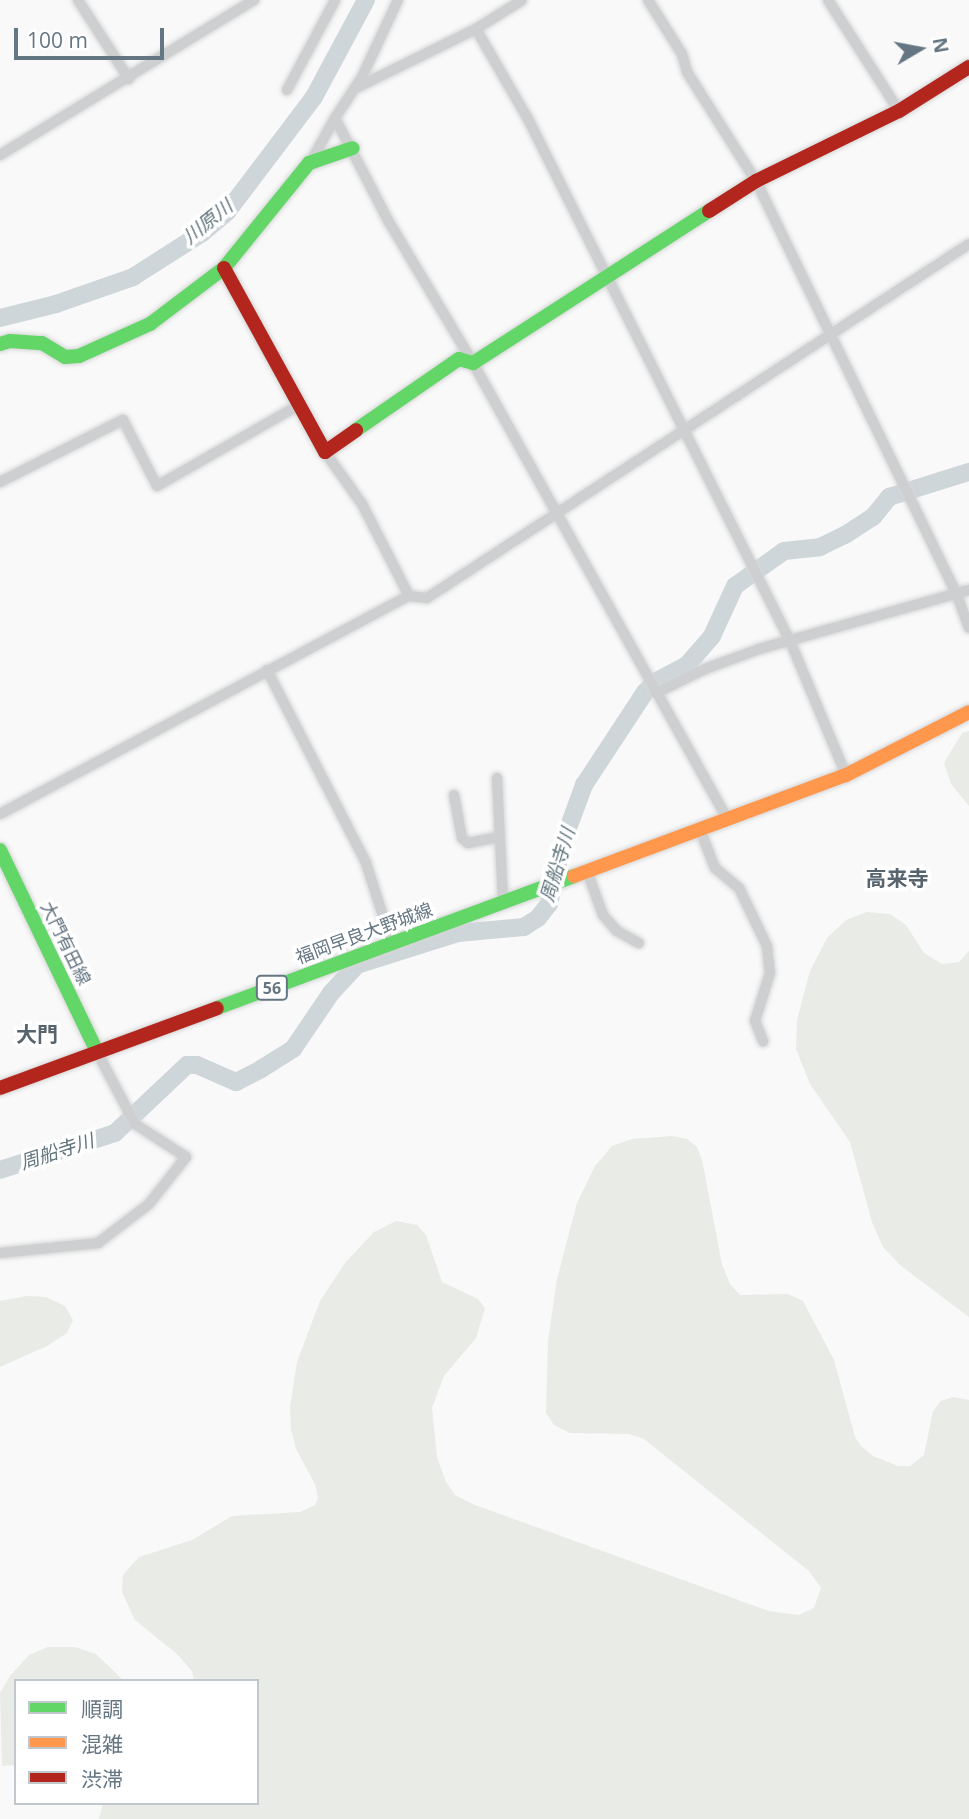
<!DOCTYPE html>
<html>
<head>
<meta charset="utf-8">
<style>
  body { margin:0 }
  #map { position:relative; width:969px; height:1819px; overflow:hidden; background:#f9f9f9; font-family:"Open Sans","Noto Sans JP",sans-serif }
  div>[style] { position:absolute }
  .green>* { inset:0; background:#e8ebe6 }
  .river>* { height:18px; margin:-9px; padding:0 9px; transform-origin:9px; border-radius:9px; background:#ced6d9 }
  .roads { filter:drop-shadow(0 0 2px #d5d6d7) drop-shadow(0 0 2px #d5d6d7) }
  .street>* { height:10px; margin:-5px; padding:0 5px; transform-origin:5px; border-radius:5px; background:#cecfd0 }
  .fast>* { height:14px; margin:-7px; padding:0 7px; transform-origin:7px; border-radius:7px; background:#63d668 }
  .slow>* { height:14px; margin:-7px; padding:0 7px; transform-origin:7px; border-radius:7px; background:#ff974d }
  .jam>* { height:14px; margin:-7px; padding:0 7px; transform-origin:7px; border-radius:7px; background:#b3261e }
  span { translate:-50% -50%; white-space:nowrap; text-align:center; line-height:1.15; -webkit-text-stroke:7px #fff; paint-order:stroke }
  .shield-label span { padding:2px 5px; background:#fff; border:2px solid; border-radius:5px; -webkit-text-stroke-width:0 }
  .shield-label { font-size:16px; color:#657683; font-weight:700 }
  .street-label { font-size:18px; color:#657683 }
  .water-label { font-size:19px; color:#60757c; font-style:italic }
  .quarter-label { font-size:21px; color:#57646e; font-weight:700 }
  .legend { position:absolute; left:14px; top:1679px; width:245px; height:126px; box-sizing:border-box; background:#fff; border:2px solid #c1c8cd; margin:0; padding:9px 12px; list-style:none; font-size:21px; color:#657683 }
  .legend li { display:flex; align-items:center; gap:14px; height:35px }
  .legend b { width:35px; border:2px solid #c1c8cd }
  .north { position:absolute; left:885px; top:14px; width:70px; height:70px; -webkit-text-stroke:5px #fff; paint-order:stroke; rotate:80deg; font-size:19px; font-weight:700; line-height:28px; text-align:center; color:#657683 }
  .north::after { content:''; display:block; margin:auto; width:24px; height:32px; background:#657683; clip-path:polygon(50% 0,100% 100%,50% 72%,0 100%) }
  .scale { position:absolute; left:14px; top:28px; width:150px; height:32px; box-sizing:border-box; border:4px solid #657683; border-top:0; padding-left:9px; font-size:21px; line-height:24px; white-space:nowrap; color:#657683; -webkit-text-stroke:5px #fff; paint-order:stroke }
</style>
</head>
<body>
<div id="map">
  <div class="green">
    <i style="clip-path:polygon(969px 731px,969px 806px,951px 784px,944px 763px,962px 733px)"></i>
    <i style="clip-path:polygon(867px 912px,890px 914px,906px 925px,924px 953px,942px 964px,959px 962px,969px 951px,969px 1317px,900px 1265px,883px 1247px,872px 1222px,850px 1142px,810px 1084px,796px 1049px,797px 1020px,810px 971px,827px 938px,846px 920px)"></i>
    <i style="clip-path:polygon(672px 1136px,687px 1139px,697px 1147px,702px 1160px,722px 1264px,730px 1284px,740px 1295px,788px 1294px,803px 1301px,834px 1360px,855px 1437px,861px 1446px,873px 1456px,898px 1466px,910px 1466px,924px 1455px,933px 1411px,941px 1401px,953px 1397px,969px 1400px,969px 1819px,99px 1819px,103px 1803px,257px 1803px,257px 1681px,194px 1681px,192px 1671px,177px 1654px,135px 1620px,122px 1592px,123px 1575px,139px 1557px,192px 1540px,232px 1516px,300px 1512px,315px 1505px,318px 1498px,315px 1484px,296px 1449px,291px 1430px,290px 1407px,297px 1362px,320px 1301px,345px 1263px,374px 1232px,396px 1221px,417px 1225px,426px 1235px,442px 1282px,478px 1299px,485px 1308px,476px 1338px,444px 1376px,432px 1408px,437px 1457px,446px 1482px,455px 1495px,475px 1505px,769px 1611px,799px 1615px,814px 1608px,821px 1588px,809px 1571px,644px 1439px,629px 1434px,570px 1433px,554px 1425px,546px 1413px,548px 1341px,557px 1279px,577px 1203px,595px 1166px,612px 1146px,632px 1139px)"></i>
    <i style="clip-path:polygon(27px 1296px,46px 1297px,65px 1306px,73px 1320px,67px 1333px,47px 1346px,0 1367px,0 1301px)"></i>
    <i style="clip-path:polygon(48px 1647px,75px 1647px,96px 1654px,124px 1681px,16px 1681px,16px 1765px,2px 1766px,0 1693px,10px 1676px,29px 1655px)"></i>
  </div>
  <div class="river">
    <i style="left:0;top:318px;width:58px;rotate:-14deg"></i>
    <i style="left:56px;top:304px;width:82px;rotate:-19.3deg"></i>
    <i style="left:133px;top:277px;width:82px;rotate:-32.5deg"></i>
    <i style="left:202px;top:233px;width:33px;rotate:-40deg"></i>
    <i style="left:227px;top:212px;width:144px;rotate:-52.9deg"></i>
    <i style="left:314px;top:97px;width:110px;rotate:-61.8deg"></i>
    <i style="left:0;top:1170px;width:121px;rotate:-17.8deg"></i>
    <i style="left:115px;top:1133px;width:99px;rotate:-43.4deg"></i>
    <i style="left:187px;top:1065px;width:10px"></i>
    <i style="left:197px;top:1065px;width:43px;rotate:23.6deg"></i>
    <i style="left:236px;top:1082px;width:28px;rotate:-27deg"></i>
    <i style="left:261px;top:1069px;width:38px;rotate:-32deg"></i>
    <i style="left:293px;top:1049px;width:68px;rotate:-55.8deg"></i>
    <i style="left:331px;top:993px;width:38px;rotate:-47deg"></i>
    <i style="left:357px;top:965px;width:106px;rotate:-17.6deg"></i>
    <i style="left:458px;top:933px;width:66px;rotate:-5.2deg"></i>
    <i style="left:524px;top:927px;width:17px;rotate:-33deg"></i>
    <i style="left:538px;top:918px;width:18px;rotate:-52deg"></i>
    <i style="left:549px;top:904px;width:64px;rotate:-77.3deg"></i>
    <i style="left:563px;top:842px;width:61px;rotate:-69.8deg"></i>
    <i style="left:584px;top:785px;width:111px;rotate:-56.7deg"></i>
    <i style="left:645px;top:692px;width:14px;rotate:-45deg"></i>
    <i style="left:655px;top:682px;width:36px;rotate:-28deg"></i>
    <i style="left:687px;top:665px;width:38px;rotate:-49deg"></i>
    <i style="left:712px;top:636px;width:55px;rotate:-65.3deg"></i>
    <i style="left:735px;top:586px;width:60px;rotate:-35.5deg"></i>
    <i style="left:784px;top:551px;width:36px;rotate:-6deg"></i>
    <i style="left:820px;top:547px;width:28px;rotate:-26deg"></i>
    <i style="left:845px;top:535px;width:33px;rotate:-33deg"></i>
    <i style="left:873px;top:517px;width:26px;rotate:-51deg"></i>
    <i style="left:889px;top:497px;width:84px;rotate:-17.4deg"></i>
  </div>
  <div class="roads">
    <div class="street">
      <i style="left:78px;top:0;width:94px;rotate:57.2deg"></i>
      <i style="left:398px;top:0;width:85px;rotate:115.1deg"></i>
      <i style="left:362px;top:77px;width:49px;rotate:123.4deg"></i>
      <i style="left:335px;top:118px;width:117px;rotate:62.6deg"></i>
      <i style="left:389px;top:222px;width:164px;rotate:59.2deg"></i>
      <i style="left:473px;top:363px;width:523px;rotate:60.84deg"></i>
      <i style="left:648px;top:0;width:64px;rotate:57.8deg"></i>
      <i style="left:682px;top:54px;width:19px;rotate:74deg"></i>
      <i style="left:687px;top:72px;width:129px;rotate:57.7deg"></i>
      <i style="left:756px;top:181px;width:460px;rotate:64.1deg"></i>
      <i style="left:957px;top:595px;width:35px;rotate:70deg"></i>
      <i style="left:828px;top:0;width:132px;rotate:57.4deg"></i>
      <i style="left:476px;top:29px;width:104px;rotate:60deg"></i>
      <i style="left:528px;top:119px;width:584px;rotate:63.35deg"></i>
      <i style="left:790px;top:641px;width:145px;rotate:67.3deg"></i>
      <i style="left:356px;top:88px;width:134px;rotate:-26.2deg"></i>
      <i style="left:476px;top:29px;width:54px;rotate:-32.2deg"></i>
      <i style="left:287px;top:90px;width:102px;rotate:-61.9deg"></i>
      <i style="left:0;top:155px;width:298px;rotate:-31.4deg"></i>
      <i style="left:310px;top:163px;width:51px;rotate:-60.9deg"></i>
      <i style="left:325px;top:452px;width:64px;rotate:54.6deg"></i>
      <i style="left:362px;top:504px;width:103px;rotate:62.9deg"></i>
      <i style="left:0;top:482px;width:138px;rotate:-26.8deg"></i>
      <i style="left:123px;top:420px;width:74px;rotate:62.7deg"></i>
      <i style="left:157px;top:486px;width:163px;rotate:-29.7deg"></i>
      <i style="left:267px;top:670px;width:217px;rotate:62.8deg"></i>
      <i style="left:366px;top:863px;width:85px;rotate:72.2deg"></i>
      <i style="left:656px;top:693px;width:55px;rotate:-26.1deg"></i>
      <i style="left:705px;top:669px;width:58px;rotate:-20.3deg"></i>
      <i style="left:759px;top:649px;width:218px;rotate:-15.7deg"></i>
      <i style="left:497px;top:778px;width:124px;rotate:87.2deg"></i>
      <i style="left:454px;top:795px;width:44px;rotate:79.5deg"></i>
      <i style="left:462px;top:838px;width:8px;rotate:40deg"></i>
      <i style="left:468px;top:843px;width:31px;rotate:-11deg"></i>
      <i style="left:0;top:814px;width:463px;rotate:-28.1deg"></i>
      <i style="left:409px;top:596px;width:18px;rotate:6deg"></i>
      <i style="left:427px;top:598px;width:647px;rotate:-33.15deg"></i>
      <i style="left:700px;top:830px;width:41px;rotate:68.5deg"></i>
      <i style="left:715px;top:868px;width:31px;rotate:40deg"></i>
      <i style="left:739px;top:888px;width:64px;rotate:64.2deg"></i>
      <i style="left:767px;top:946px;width:27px;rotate:84deg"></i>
      <i style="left:770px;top:973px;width:50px;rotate:107.4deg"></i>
      <i style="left:755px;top:1021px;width:22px;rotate:68deg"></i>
      <i style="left:587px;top:871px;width:47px;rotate:70deg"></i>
      <i style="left:603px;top:915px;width:21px;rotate:49deg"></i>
      <i style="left:617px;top:931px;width:25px;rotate:29deg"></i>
      <i style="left:0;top:1253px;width:99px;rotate:-5.8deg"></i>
      <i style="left:98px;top:1243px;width:64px;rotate:-37.4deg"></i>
      <i style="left:149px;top:1204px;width:60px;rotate:-51.8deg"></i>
      <i style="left:186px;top:1157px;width:61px;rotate:-147.1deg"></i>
      <i style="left:135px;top:1124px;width:81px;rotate:-117.8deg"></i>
    </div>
    <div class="fast">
      <i style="left:0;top:344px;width:10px;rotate:-17deg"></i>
      <i style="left:10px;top:341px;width:32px;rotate:4deg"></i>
      <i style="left:42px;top:343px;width:27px;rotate:31deg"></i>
      <i style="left:65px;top:357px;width:14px;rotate:-4deg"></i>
      <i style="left:79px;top:356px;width:78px;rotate:-24.3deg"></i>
      <i style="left:150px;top:324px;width:93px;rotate:-37.1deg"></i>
      <i style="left:224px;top:268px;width:135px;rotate:-51deg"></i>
      <i style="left:309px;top:163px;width:46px;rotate:-18.8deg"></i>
      <i style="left:356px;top:430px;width:125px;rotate:-34.6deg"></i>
      <i style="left:459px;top:359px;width:15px;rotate:16deg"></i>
      <i style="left:473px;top:363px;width:281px;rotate:-32.8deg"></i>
      <i style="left:0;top:850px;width:224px;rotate:64.3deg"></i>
      <i style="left:217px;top:1008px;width:381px;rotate:-20.3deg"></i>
    </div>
    <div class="slow">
      <i style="left:574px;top:876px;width:290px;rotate:-20.4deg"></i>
      <i style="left:846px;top:775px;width:138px;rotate:-27.1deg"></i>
    </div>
    <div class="jam">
      <i style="left:709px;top:211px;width:56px;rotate:-32.6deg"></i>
      <i style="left:756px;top:181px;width:159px;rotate:-26.1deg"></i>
      <i style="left:899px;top:111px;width:83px;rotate:-32.2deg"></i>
      <i style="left:224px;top:268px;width:210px;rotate:61.2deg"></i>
      <i style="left:325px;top:452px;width:38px;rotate:-35deg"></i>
      <i style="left:0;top:1088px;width:231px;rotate:-20.2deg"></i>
    </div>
  </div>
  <div class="shield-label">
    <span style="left:272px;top:988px">56</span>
  </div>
  <div class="street-label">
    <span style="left:364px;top:933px;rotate:-20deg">福岡早良大野城線</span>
    <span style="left:66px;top:943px;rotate:64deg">大門有田線</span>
  </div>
  <div class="water-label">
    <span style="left:208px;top:222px;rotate:-39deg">川原川</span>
    <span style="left:558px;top:865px;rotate:-73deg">周船寺川</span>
    <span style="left:57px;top:1152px;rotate:-18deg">周船寺川</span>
  </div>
  <div class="quarter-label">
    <span style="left:897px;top:878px">高来寺</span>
    <span style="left:37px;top:1034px">大門</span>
  </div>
  <ul class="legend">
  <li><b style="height:9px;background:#63d668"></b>順調</li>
  <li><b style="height:9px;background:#ff974d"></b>混雑</li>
  <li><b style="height:9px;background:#b3261e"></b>渋滞</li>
  </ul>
  <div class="north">N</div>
  <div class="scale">100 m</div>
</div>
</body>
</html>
